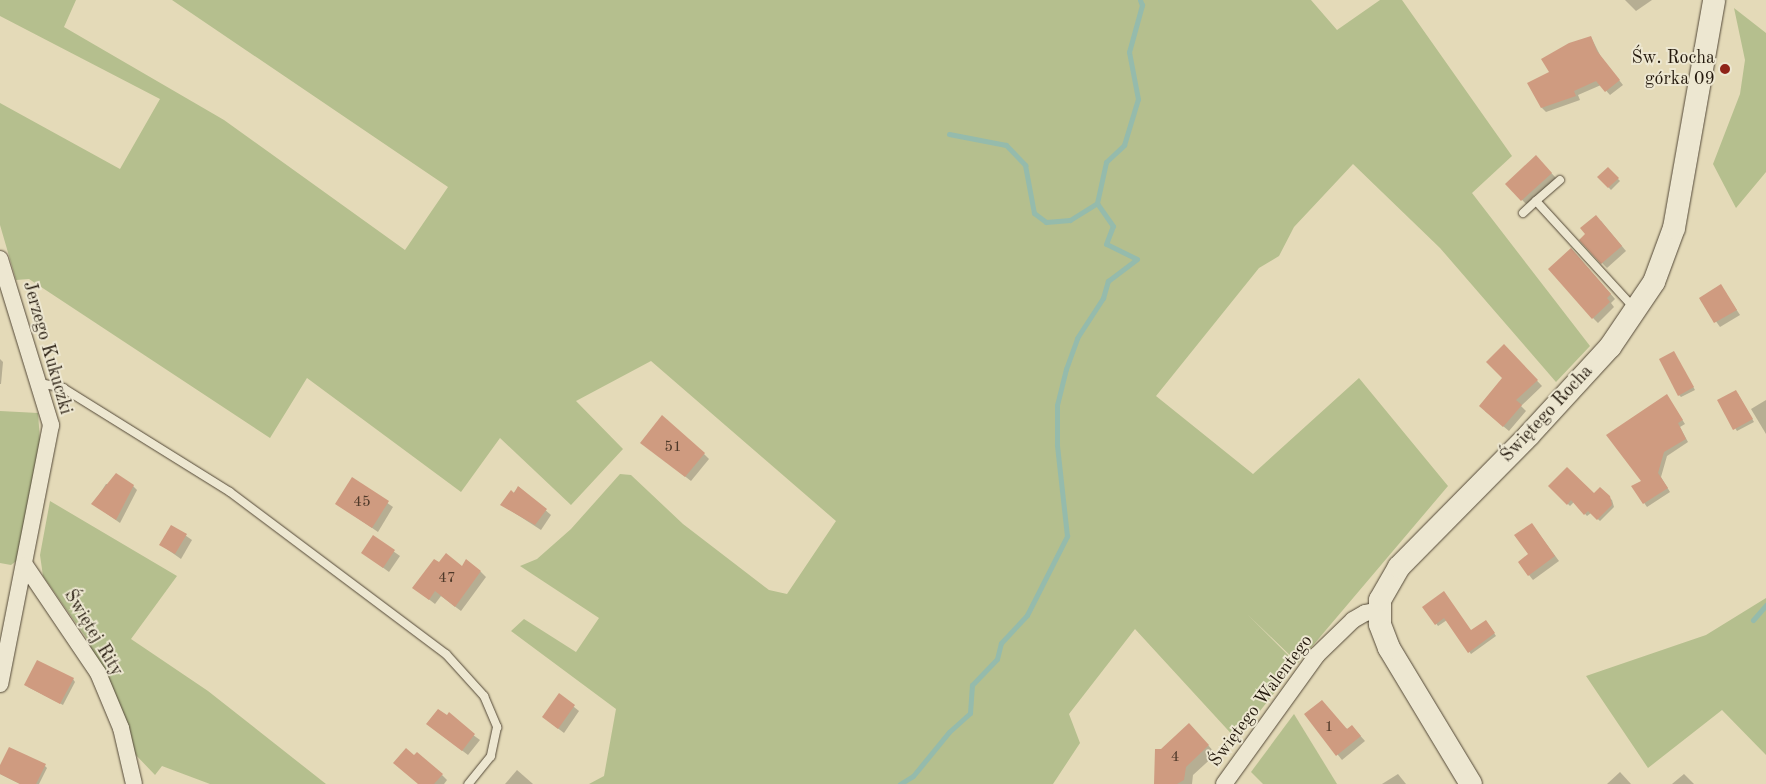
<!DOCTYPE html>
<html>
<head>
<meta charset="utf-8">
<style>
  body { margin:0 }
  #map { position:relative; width:1766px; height:784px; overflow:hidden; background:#e4dab8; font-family:"Old Standard TT",serif }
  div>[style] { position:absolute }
  .green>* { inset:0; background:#b5bf8e }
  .shadow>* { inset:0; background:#0003 }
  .stream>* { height:5px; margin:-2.5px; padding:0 2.5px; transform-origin:2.5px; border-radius:2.5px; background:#95bbac }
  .building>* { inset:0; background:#cf9b80 }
  .roads { filter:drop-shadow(0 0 1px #534837) drop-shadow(0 0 1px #534837) }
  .lane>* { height:8px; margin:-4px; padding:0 4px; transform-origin:4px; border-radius:4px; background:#ede7d1 }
  .street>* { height:16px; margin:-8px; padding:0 8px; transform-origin:8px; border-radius:8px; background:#ede7d1 }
  .secondary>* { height:22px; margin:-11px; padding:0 11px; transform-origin:11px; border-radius:11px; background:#ede7d1 }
  .dots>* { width:14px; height:14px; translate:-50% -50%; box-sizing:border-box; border:2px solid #ede7d1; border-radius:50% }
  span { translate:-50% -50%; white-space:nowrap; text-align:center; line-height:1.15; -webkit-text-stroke:4px #ede7d1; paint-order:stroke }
  .number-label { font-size:15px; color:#4e3929 }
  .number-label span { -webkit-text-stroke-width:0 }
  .poi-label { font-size:18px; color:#23180c }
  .right { translate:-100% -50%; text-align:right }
  .street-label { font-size:18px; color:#23180c }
</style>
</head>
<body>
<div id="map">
  <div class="green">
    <i style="clip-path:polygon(0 0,76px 0,64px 27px,224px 120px,405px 250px,448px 187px,172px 0,1311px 0,1337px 30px,1380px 0,1402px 0,1512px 156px,1472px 193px,1590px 346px,1556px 382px,1440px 248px,1353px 164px,1294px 227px,1279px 256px,1259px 268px,1156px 396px,1253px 474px,1359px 378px,1448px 486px,1298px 663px,1248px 615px,1297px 664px,1237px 740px,1135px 629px,1069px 714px,1080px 743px,1053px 784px,589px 784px,604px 776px,616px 709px,511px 631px,524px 619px,576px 652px,599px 618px,520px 566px,537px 559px,571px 529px,620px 474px,631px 475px,683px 524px,769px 590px,787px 594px,836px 521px,651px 361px,576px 401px,623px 449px,571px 505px,500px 438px,461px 492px,307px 378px,270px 438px,29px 279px,16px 280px,0 225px,0 103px,120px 169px,160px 99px,0 16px)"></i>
    <i style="clip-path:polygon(1734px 8px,1766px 33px,1766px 172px,1736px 208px,1713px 164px,1740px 94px,1745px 60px)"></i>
    <i style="clip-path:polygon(0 411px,38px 413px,40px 441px,19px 559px,11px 565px,0 563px)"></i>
    <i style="clip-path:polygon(50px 501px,177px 576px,131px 639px,208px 691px,326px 784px,210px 784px,162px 766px,155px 775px,133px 752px,129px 730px,87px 639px,43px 576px,40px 555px)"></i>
    <i style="clip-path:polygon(1766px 598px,1766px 755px,1722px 710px,1648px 768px,1586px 676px,1706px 635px)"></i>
    <i style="clip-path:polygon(1294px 714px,1337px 784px,1263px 784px,1251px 772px)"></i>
  </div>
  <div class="shadow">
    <i style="clip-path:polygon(1625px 0,1652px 0,1636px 11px)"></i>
    <i style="clip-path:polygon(1591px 37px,1601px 57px,1623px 85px,1610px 95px,1601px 85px,1578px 95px,1580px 100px,1546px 112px,1542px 108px,1550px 72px)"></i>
    <i style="clip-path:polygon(1541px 162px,1556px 178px,1527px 205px,1507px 184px)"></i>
    <i style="clip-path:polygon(1608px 169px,1620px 181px,1611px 190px,1599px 177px)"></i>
    <i style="clip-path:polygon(1601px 221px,1626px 251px,1607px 268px,1602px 263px)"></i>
    <i style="clip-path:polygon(1576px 254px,1615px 299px,1611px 303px,1614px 307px,1598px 323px,1593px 318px)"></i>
    <i style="clip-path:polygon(1721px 286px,1740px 315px,1720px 327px,1700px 299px)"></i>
    <i style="clip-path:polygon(1504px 346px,1542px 386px,1521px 406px,1526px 411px,1509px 431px,1485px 411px,1504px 378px)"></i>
    <i style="clip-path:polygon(1674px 353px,1695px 390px,1681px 397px,1679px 395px)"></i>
    <i style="clip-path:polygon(0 359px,3px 362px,1px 384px,0 384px)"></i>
    <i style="clip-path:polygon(1738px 394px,1754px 422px,1737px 431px,1719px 401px)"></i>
    <i style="clip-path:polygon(1667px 396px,1685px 424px,1680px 427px,1688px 442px,1667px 456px,1661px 477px,1670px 492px,1647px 507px,1633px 487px,1642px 481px)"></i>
    <i style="clip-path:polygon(1766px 400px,1766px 434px,1751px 409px)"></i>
    <i style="clip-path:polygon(642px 443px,704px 454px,709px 459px,691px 481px)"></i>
    <i style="clip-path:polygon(353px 479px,393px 507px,378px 532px,337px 504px)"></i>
    <i style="clip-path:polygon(106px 484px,133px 486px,137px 490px,120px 523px,93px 504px)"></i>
    <i style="clip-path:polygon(1550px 486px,1594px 495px,1600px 489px,1612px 500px,1614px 507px,1600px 521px,1591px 513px,1587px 516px,1574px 502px,1570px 506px)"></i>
    <i style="clip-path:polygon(519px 487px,551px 515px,541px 530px,502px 505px)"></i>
    <i style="clip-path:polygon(172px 526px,192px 540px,181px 559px,161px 545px)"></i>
    <i style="clip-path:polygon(1536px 530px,1559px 561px,1533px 580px,1529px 575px,1530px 555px)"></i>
    <i style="clip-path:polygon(373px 537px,400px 556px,389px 572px,363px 553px)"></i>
    <i style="clip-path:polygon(439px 564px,481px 572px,486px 577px,461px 611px,441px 596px,435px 604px,414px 588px)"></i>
    <i style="clip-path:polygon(1424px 607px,1472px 631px,1488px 624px,1496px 636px,1471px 654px,1447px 620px,1438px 626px)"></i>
    <i style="clip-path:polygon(73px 679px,75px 682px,63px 705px,28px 687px)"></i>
    <i style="clip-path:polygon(559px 695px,579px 711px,564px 733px,543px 717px)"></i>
    <i style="clip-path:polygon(439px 710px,480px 740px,468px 755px,427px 724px)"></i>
    <i style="clip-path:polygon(1306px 715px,1357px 732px,1365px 741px,1342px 760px)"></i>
    <i style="clip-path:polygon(1189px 724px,1216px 754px,1193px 775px,1192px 784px,1156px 784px,1162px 750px)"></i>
    <i style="clip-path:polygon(45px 766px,47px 768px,39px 784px,20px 784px,0 774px,0 767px)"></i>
    <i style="clip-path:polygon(517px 770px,533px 784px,505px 784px)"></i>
    <i style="clip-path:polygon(1620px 772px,1631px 784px,1607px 784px)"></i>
    <i style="clip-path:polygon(1398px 774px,1406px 784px,1382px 784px)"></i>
    <i style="clip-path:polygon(1684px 774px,1694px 784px,1672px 784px)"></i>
    <i style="clip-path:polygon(442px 775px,447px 780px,444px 784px,422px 784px)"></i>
  </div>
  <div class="stream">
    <i style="left:949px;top:134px;width:58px;rotate:10.9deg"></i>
    <i style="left:1006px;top:145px;width:28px;rotate:46deg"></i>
    <i style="left:1025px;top:165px;width:49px;rotate:79.4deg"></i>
    <i style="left:1034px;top:213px;width:15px;rotate:37deg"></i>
    <i style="left:1046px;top:222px;width:24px;rotate:-5deg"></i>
    <i style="left:1070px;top:220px;width:32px;rotate:-32deg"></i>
    <i style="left:1753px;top:620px;width:20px;rotate:-49deg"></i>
    <i style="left:900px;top:784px;width:15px;rotate:-32deg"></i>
    <i style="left:913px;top:776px;width:57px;rotate:-50.7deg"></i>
    <i style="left:949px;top:732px;width:28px;rotate:-42deg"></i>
    <i style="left:970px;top:713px;width:28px;rotate:-86deg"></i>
    <i style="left:972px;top:685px;width:36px;rotate:-46deg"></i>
    <i style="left:997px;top:659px;width:16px;rotate:-76deg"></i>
    <i style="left:1001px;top:643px;width:38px;rotate:-47deg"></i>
    <i style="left:1027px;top:615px;width:89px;rotate:-63.1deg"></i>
    <i style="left:1067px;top:536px;width:92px;rotate:-96.3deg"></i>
    <i style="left:1057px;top:445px;width:40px;rotate:-90deg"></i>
    <i style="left:1057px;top:405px;width:37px;rotate:-76deg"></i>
    <i style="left:1066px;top:369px;width:33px;rotate:-70deg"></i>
    <i style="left:1077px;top:338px;width:48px;rotate:-57deg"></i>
    <i style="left:1103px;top:298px;width:18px;rotate:-74deg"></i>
    <i style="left:1108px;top:281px;width:36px;rotate:-37deg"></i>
    <i style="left:1137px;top:259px;width:34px;rotate:-154deg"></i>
    <i style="left:1106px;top:244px;width:19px;rotate:-69deg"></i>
    <i style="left:1113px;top:226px;width:28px;rotate:-125deg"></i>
    <i style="left:1097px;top:203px;width:42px;rotate:-77.6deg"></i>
    <i style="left:1106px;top:162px;width:25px;rotate:-43deg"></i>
    <i style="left:1124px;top:145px;width:48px;rotate:-73.1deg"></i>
    <i style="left:1138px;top:99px;width:48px;rotate:-100.8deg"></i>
    <i style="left:1129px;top:52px;width:49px;rotate:-74.5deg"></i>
    <i style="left:1142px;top:5px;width:5px;rotate:-112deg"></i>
  </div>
  <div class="building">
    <i style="clip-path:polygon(1591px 36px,1597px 51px,1620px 80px,1605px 92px,1596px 81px,1574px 91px,1576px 96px,1541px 108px,1527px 83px,1549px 72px,1541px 59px,1569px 43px)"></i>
    <i style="clip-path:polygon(1536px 155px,1552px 173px,1521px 201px,1505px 184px)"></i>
    <i style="clip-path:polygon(1608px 167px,1619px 178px,1608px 188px,1597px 177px)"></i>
    <i style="clip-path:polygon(1596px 215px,1622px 246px,1601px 264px,1579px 240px,1585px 234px,1580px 228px)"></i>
    <i style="clip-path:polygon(1571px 248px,1611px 294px,1607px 298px,1610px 302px,1592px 319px,1548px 269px)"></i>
    <i style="clip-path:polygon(1721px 284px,1737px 310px,1714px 323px,1699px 298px)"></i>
    <i style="clip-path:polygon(1504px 344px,1538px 380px,1516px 400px,1522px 405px,1503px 427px,1479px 406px,1502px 378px,1486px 362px)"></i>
    <i style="clip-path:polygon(1674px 351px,1694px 387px,1678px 396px,1659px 359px)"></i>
    <i style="clip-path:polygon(1736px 390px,1753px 419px,1733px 430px,1717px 400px)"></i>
    <i style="clip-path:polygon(1667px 394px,1683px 420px,1678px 423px,1686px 439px,1664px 452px,1658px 473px,1668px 488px,1643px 504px,1631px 486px,1641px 481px,1606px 435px)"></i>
    <i style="clip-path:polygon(662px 415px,705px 453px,685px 477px,640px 443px)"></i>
    <i style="clip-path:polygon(1567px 467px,1594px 493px,1600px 487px,1610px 496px,1612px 505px,1597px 520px,1588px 511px,1584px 515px,1571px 500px,1567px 505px,1548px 486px)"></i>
    <i style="clip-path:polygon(116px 473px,134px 485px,116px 520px,91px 504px)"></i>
    <i style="clip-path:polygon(352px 477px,389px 501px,372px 528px,335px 504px)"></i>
    <i style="clip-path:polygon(518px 486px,547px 509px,535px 525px,500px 505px,511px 490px,514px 493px)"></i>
    <i style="clip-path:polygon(1532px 523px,1555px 556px,1528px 576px,1518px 562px,1528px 554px,1514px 535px)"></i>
    <i style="clip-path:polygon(171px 525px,187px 534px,175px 554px,159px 545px)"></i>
    <i style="clip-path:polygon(373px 535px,395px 550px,383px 568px,361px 553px)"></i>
    <i style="clip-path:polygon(446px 553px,462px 566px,466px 559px,481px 571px,455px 607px,435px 591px,429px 600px,412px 588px,434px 559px,439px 562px)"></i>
    <i style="clip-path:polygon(1444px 591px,1471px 630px,1486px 620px,1495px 633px,1468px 653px,1444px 618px,1435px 625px,1422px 607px)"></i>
    <i style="clip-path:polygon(37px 660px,74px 678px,60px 704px,24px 685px)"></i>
    <i style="clip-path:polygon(559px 693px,575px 705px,558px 729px,542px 717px)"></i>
    <i style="clip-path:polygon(1322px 700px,1347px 729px,1352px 725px,1361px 736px,1336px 756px,1304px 714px)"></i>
    <i style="clip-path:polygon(438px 709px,447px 715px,449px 712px,475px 734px,462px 751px,426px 724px)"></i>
    <i style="clip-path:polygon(1189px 723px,1209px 745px,1186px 767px,1184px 780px,1177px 784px,1154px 784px,1155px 749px,1161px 749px)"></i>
    <i style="clip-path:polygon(9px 747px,46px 764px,36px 784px,20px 784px,0 774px,0 765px)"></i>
    <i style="clip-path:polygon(406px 748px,414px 755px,417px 752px,443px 774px,434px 784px,418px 784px,393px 763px)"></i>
  </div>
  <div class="roads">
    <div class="lane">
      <i style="left:1560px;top:180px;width:32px;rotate:139deg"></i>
      <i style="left:1536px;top:201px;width:145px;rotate:47.5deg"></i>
      <i style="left:1523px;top:213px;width:18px;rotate:-43deg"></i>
      <i style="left:40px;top:383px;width:24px;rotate:12deg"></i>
      <i style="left:63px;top:388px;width:197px;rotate:31.9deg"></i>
      <i style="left:230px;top:492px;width:270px;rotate:36.9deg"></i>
      <i style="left:446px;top:654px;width:57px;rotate:47.9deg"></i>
      <i style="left:484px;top:696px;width:34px;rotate:67deg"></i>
      <i style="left:497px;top:727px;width:30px;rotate:102deg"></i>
      <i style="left:491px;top:756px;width:36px;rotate:129deg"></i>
    </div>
    <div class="street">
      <i style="left:0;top:259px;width:174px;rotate:72.9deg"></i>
      <i style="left:51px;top:425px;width:264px;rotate:101.1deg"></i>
      <i style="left:25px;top:565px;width:130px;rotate:55.9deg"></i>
      <i style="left:98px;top:673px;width:60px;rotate:67.3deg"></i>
      <i style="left:121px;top:728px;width:57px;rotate:76.9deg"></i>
      <i style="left:1224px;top:784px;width:159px;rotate:-54.2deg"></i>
      <i style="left:1317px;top:655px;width:50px;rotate:-44.2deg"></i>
      <i style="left:1353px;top:620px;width:14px;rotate:-30deg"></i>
      <i style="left:1365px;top:613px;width:14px;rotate:-12deg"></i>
    </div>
    <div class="secondary">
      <i style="left:1471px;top:784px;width:159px;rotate:-121.1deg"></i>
      <i style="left:1389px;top:648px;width:26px;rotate:-111deg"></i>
      <i style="left:1380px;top:624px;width:24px;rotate:-90deg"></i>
      <i style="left:1380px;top:600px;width:38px;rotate:-60deg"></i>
      <i style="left:1399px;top:567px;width:185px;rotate:-45.4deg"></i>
      <i style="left:1529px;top:435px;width:120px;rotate:-47.4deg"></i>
      <i style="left:1610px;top:347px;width:78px;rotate:-55.9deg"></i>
      <i style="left:1654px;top:282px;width:58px;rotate:-69.7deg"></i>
      <i style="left:1674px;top:228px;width:231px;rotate:-80deg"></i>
    </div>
  </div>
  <div class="dots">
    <i style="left:1725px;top:69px;background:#8f2418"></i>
  </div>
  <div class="number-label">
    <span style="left:673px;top:448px">51</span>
    <span style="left:362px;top:503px">45</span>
    <span style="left:447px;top:579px">47</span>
    <span style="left:1329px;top:728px">1</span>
    <span style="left:1175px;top:758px">4</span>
  </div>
  <div class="poi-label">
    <span class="right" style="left:1715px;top:69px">Św. Rocha<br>górka 09</span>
  </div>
  <div class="street-label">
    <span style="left:47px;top:348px;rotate:74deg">Jerzego Kukuczki</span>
    <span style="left:1547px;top:414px;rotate:-47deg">Świętego Rocha</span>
    <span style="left:93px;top:633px;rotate:59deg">Świętej Rity</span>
    <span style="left:1261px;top:701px;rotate:-53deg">Świętego Walentego</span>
  </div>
</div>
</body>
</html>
